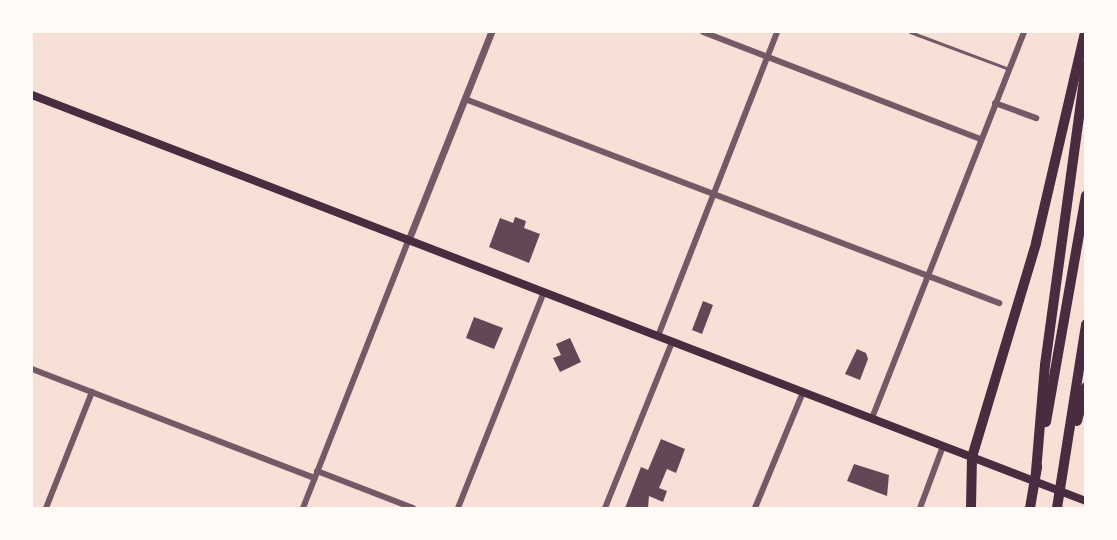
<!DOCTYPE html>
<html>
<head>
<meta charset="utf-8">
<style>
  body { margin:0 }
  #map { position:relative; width:1117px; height:540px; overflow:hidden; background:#f7e1d7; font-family:"Exo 2",sans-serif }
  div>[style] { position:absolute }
  .building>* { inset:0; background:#644757 }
  .service>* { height:3px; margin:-1.5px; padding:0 1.5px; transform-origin:1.5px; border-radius:1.5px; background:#755966 }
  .minor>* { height:6px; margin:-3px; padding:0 3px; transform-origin:3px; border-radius:3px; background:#755966 }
  .tertiary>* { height:7px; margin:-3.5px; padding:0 3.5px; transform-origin:3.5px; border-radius:3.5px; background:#755966 }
  .secondary>* { height:8px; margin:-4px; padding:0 4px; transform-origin:4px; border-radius:4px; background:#4a2c40 }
  .motorway>* { height:10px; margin:-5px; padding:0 5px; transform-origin:5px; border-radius:5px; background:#4a2c40 }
  span { translate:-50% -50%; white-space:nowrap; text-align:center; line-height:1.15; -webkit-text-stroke:6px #fffaf5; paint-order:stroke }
  .frame { position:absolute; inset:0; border:33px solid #fffaf5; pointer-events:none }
</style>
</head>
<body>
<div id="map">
  <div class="building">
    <i style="clip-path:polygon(515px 217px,526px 221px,524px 228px,540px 234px,529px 263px,489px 247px,500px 218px,513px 223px)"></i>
    <i style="clip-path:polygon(703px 301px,713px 305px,702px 334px,692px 330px)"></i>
    <i style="clip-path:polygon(474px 317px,503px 328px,494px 349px,466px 338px)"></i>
    <i style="clip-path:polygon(570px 338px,581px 362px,560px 372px,553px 358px,561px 355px,556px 344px)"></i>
    <i style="clip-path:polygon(857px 349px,866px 353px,868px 359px,860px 380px,845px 374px)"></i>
    <i style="clip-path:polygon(661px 439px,685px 449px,676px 473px,667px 469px,659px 488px,667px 491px,663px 502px,649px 496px,648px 508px,625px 508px,641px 467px,648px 470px)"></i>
    <i style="clip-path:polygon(854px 464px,889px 475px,887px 496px,847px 481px)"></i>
  </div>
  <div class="service">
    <i style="left:910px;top:32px;width:106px;rotate:20.5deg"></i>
  </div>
  <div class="minor">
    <i style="left:703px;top:32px;width:298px;rotate:21.1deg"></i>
    <i style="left:465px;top:99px;width:572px;rotate:20.91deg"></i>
    <i style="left:995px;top:103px;width:44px;rotate:20.1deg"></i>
    <i style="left:658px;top:336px;width:326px;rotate:-68.6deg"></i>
    <i style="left:32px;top:369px;width:303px;rotate:21.1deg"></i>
    <i style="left:872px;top:418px;width:415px;rotate:-68.5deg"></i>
    <i style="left:317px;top:471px;width:103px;rotate:21.1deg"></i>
    <i style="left:46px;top:508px;width:125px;rotate:-68.4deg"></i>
    <i style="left:303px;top:508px;width:287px;rotate:-68.5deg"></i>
    <i style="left:458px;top:508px;width:232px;rotate:-68.3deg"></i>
    <i style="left:605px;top:508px;width:179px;rotate:-68deg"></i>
    <i style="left:755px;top:508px;width:126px;rotate:-67.5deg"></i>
    <i style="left:920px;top:508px;width:66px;rotate:-69.6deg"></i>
  </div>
  <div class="tertiary">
    <i style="left:408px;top:241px;width:225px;rotate:-68.3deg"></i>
  </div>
  <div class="secondary">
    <i style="left:32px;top:95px;width:1129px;rotate:21.07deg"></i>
  </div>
  <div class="motorway">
    <i style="left:1077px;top:421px;width:35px;rotate:-75deg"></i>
    <i style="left:1046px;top:422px;width:230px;rotate:-80deg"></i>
    <i style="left:1036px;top:472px;width:107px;rotate:-85.2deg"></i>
    <i style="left:1045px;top:365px;width:303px;rotate:-82.2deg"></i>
    <i style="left:971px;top:508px;width:51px;rotate:-88.9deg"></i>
    <i style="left:972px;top:457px;width:223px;rotate:-73.3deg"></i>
    <i style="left:1036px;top:243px;width:217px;rotate:-76.9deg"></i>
    <i style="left:1030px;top:508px;width:42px;rotate:-80.3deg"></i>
    <i style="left:1057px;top:508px;width:186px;rotate:-81deg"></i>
  </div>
  <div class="frame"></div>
</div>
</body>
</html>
